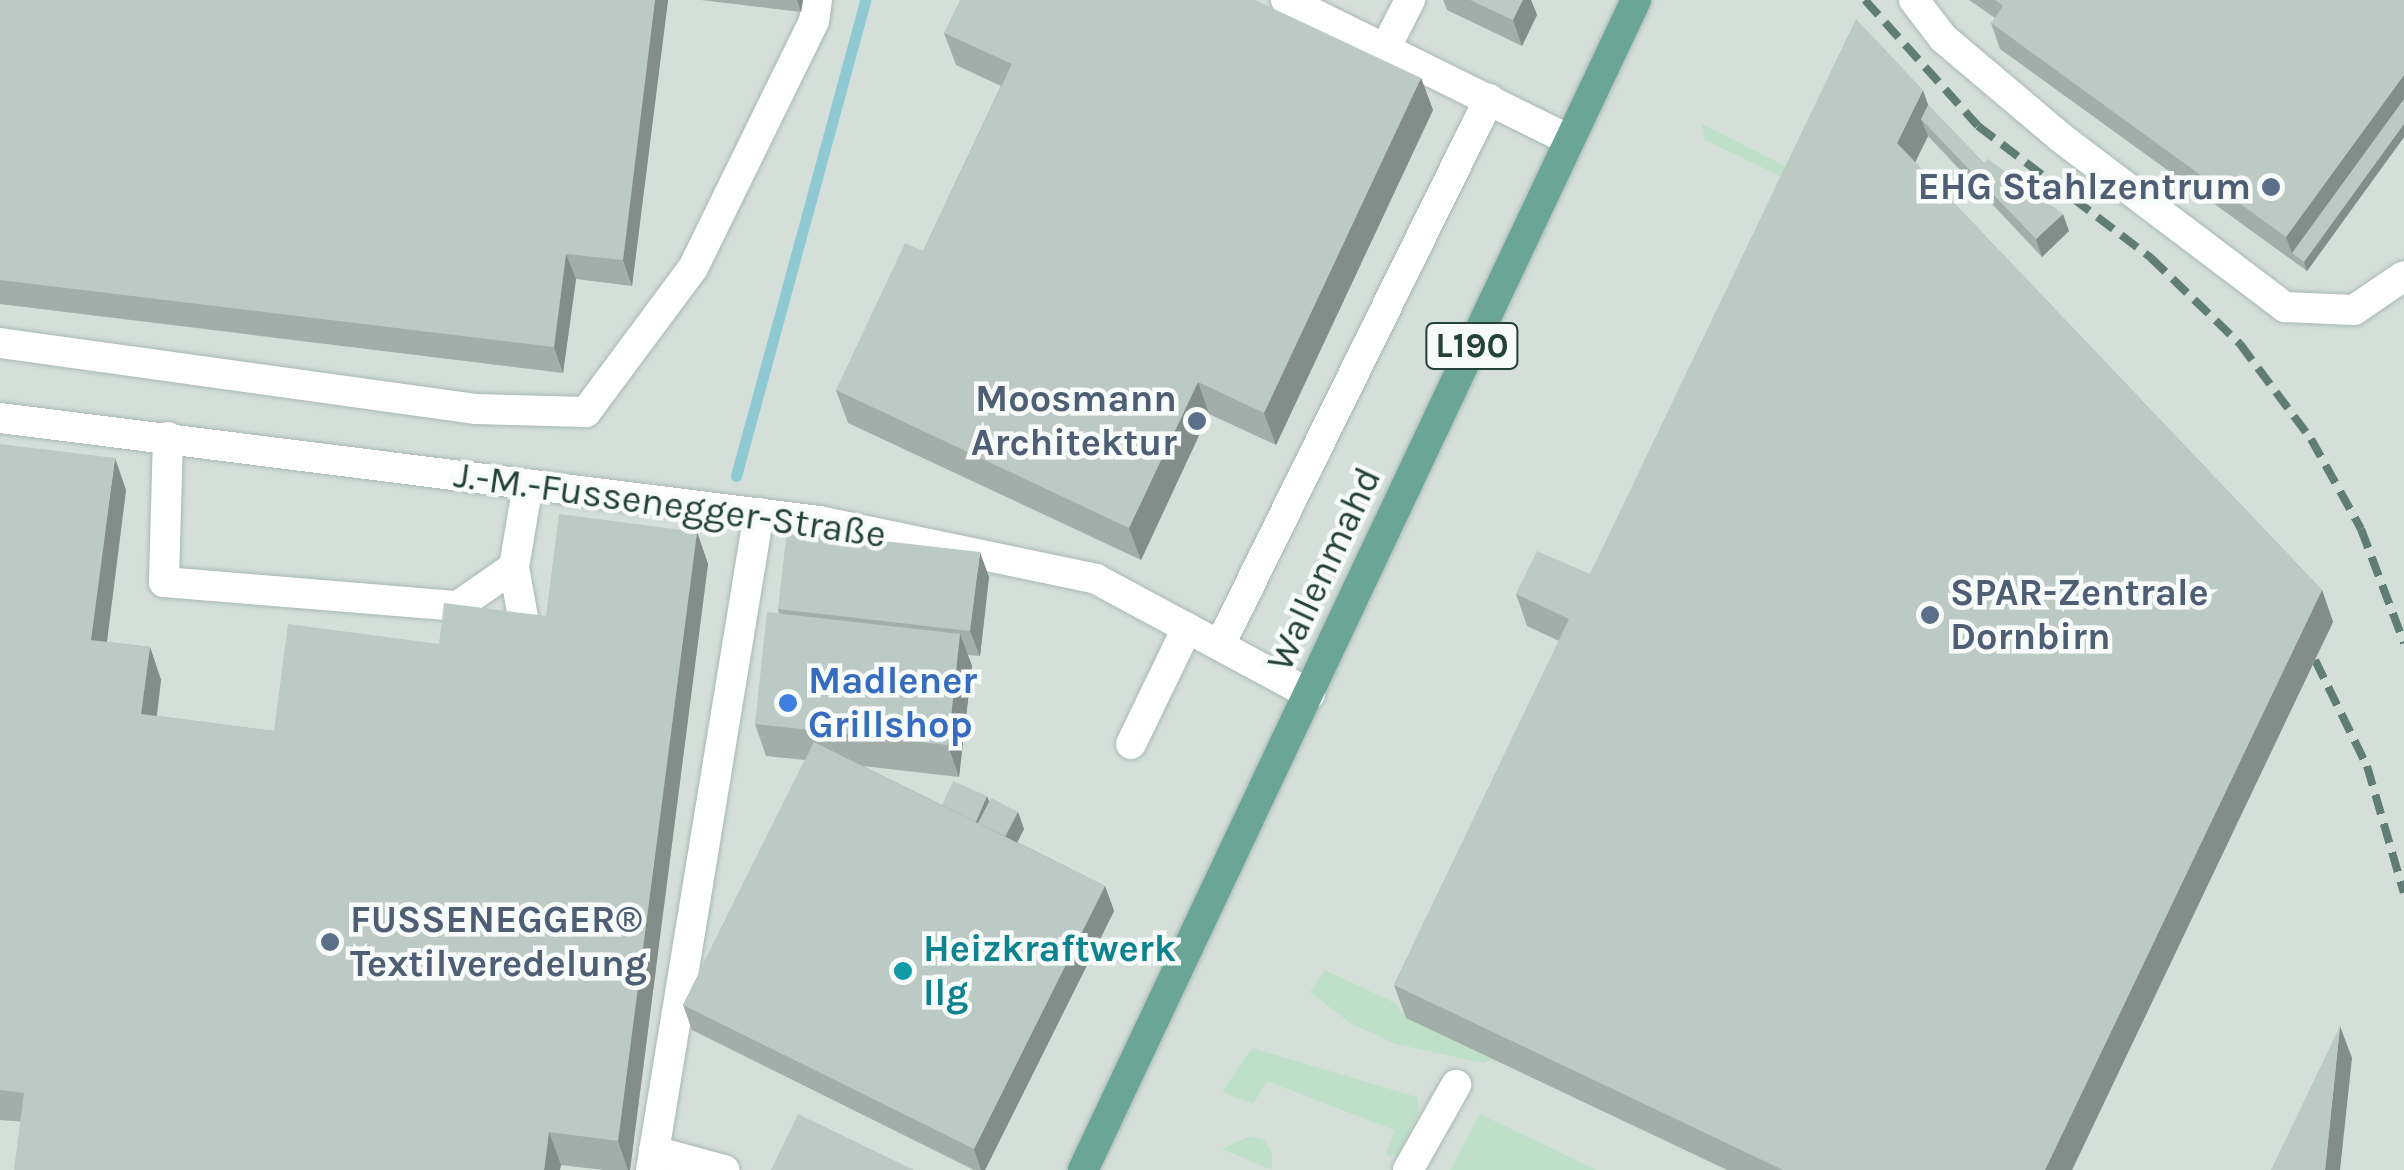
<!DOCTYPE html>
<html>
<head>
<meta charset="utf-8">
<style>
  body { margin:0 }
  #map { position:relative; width:2404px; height:1170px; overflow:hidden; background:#e6efeb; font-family:Karla,sans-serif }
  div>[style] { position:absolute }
  .built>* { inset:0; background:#d4dfda }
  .green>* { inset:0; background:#bfe0c8 }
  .stream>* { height:11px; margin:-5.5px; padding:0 5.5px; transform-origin:5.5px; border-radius:5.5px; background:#8ec9d4 }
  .roads { filter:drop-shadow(0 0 2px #a8b8b2) drop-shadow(0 0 2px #a8b8b2) }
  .minor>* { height:30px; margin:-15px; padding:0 15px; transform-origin:15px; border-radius:15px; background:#fff }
  .major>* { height:30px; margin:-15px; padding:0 15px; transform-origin:15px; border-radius:15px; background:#6aa596 }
  .rail>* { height:8px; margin-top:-4px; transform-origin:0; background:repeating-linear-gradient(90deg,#5f7d75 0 20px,transparent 0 30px) }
  .wall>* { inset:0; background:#a1aea9 }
  .shaded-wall>* { inset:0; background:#838d89 }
  .building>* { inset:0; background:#bbcac4 }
  .dots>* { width:28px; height:28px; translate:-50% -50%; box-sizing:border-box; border:5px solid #f7fbf9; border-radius:50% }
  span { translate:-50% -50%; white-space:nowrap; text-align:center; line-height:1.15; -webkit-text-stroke:9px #f7fbf9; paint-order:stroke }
  .shield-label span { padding:2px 8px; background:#f7fbf9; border:2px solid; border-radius:8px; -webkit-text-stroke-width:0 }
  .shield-label { font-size:35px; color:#24423a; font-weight:700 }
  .service-label { font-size:38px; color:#4e5e75; font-weight:700 }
  .right { translate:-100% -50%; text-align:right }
  .left { translate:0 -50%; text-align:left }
  .street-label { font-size:38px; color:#24423a }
  .shop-label { font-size:38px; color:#366cbe; font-weight:700 }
  .culture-label { font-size:38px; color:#0d838f; font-weight:700 }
</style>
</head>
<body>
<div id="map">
  <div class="built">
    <i style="clip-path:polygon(0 0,2404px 0,2404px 1170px,1597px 1170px,1480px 1115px,1450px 1170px,0 1170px)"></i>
  </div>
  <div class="green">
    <i style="clip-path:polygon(1702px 124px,1807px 177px,1803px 187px,1705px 140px)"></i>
    <i style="clip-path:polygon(1325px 970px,1395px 1003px,1406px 1018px,1494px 1060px,1482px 1063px,1396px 1044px,1350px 1023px,1310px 992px)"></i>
    <i style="clip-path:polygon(1252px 1048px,1417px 1097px,1419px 1112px,1398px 1156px,1386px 1155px,1394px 1130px,1267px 1081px,1253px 1104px,1222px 1092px)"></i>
    <i style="clip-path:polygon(1480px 1114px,1597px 1170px,1450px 1170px)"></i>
    <i style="clip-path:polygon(1250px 1136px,1263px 1139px,1272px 1152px,1272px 1170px,1222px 1149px)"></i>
  </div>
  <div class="stream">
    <i style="left:736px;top:476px;width:493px;rotate:-74.8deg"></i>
  </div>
  <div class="roads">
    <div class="minor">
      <i style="left:1286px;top:0;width:316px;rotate:26.3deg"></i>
      <i style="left:1914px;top:0;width:48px;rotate:52.7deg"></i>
      <i style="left:1943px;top:38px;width:153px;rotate:40.2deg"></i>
      <i style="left:2060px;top:137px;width:282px;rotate:37.1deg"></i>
      <i style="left:2285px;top:307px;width:69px;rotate:2.5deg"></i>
      <i style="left:2354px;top:310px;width:60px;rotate:-34.2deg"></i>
      <i style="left:1385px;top:49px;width:55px;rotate:-63deg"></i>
      <i style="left:0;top:343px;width:481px;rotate:7.9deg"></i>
      <i style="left:476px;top:409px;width:110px;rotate:1.6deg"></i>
      <i style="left:586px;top:412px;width:179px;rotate:-53.4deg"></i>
      <i style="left:693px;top:268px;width:275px;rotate:-63.9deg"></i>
      <i style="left:814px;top:21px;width:21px;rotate:-82deg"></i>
      <i style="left:0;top:418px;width:825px;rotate:7.17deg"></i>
      <i style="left:819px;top:521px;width:283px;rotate:11.8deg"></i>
      <i style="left:1096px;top:579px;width:243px;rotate:28.3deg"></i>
      <i style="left:168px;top:437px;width:145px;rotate:91.6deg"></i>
      <i style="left:164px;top:582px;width:295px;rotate:4.7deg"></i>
      <i style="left:458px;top:606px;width:68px;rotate:-34.9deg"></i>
      <i style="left:514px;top:567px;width:84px;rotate:-80.4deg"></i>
      <i style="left:514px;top:567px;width:57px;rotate:79.9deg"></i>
      <i style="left:1220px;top:645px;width:609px;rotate:-63.77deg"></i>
      <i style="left:1131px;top:744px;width:129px;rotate:-64.2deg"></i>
      <i style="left:654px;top:1151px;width:73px;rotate:15.2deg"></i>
      <i style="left:651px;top:1170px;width:666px;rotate:-80.67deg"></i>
      <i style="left:1408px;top:1170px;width:98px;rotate:-60.5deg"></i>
    </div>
    <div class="major">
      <i style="left:1083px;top:1170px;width:1294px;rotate:-64.7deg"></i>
    </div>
  </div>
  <div class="rail">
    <i style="left:1865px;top:0;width:169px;rotate:48.1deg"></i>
    <i style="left:1978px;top:126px;width:218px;rotate:37.3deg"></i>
    <i style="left:2151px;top:258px;width:124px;rotate:44deg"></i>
    <i style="left:2240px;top:344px;width:119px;rotate:53.2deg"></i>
    <i style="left:2311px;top:439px;width:103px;rotate:60.9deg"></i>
    <i style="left:2361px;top:529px;width:122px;rotate:69.3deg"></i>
    <i style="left:2315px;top:660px;width:118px;rotate:63.9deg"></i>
    <i style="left:2367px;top:766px;width:132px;rotate:73.8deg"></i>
  </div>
  <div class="wall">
    <i style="clip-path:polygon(0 0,668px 0,632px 286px,576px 279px,563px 373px,0 304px)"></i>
    <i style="clip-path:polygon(701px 0,803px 0,801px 12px)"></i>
    <i style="clip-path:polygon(1443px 0,1531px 0,1537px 15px,1522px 46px,1447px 10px)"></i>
    <i style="clip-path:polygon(1969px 0,2404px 0,2404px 137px,2307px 271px,2000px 49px,1991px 23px,1995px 18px)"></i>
    <i style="clip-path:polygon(944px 33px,1421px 78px,1433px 110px,1276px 445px,1209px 414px,1141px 560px,848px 423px,836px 390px,923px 251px,1001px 86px,956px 65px)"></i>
    <i style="clip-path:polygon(1928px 105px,1984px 163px,2069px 231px,2042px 257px,1928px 136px,1915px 162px,2322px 590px,2333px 622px,2072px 1170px,1727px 1170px,1406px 1018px,1394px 985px,1559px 641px,1527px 626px,1516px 594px,1590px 574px)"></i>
    <i style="clip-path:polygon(0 444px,126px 490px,107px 642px,150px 647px,161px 680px,157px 716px,274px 731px,439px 644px,546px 616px,697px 532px,708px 564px,630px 1170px,604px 1170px,561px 1165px,0 1120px)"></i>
    <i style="clip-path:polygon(989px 577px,980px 656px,968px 655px,972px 666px,959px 777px,863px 766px,942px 805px,987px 796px,989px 802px,1018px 812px,1024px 829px,1017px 842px,1105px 886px,1114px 911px,985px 1170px,974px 1170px,692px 1030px,683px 1005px,805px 760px,766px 756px,755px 724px,779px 614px,778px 609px)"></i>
  </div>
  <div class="shaded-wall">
    <i style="clip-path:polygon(655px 0,668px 0,632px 286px,623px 260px)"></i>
    <i style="clip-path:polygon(797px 0,803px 0,801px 12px)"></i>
    <i style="clip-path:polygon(1520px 0,1531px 0,1537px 15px,1522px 46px,1513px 20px)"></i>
    <i style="clip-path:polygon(2404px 75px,2404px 113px,2292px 253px,2286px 237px)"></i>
    <i style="clip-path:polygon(1421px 78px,1433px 110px,1276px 445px,1264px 413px)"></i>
    <i style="clip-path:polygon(1923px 90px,1934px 122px,1921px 119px,1928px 136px,1909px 175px,1897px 143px)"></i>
    <i style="clip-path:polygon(2404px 124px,2404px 137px,2307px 271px,2304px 262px)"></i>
    <i style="clip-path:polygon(2063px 214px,2069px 231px,2042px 257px,2036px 239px)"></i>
    <i style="clip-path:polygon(566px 254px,576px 279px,563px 373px,554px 347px)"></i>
    <i style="clip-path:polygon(1198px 382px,1209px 414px,1141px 560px,1129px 528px)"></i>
    <i style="clip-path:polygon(115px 458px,126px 490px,103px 672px,91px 640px)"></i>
    <i style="clip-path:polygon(697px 532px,708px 564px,630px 1170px,628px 1170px,618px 1141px)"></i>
    <i style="clip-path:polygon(980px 552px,989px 577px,980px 656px,970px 631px)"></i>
    <i style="clip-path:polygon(2322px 590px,2333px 622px,2072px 1170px,2045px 1170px)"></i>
    <i style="clip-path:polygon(960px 634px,972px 666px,959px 777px,948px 745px)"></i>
    <i style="clip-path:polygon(150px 647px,161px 680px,153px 746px,141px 714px)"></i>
    <i style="clip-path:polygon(987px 796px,993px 814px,973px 827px)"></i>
    <i style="clip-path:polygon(1018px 812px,1024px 829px,1009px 859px,1003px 842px)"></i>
    <i style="clip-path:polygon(1105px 886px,1114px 911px,985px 1170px,981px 1170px,974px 1149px)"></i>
    <i style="clip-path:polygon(2340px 1026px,2352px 1058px,2340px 1170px,2325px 1170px)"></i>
    <i style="clip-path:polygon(549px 1132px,561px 1165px,560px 1170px,544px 1170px)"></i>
  </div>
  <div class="building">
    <i style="clip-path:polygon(0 0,655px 0,623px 260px,566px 254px,554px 347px,0 280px)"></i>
    <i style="clip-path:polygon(960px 0,1255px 0,1421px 78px,1264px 413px,1198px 382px,1129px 528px,836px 390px,905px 243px,923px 251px,1012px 64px,944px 33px)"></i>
    <i style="clip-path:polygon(1470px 0,1523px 0,1513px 20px)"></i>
    <i style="clip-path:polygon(1995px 0,2404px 0,2404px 75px,2286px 237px,1991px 23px,2003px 6px)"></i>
    <i style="clip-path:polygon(1856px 19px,1923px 90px,1897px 143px,2322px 590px,2045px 1170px,1783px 1170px,1394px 985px,1569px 619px,1516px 594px,1537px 551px,1590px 574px)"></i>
    <i style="clip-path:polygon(2404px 99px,2404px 124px,2304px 262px,2292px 253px)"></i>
    <i style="clip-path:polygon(1928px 105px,1984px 163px,1988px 159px,2063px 214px,2036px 239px,1921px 119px)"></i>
    <i style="clip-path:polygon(0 444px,115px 458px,91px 640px,150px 647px,141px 714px,274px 731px,288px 624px,439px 644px,444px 603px,546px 616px,559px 514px,697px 532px,618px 1141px,549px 1132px,544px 1170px,14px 1170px,24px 1093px,0 1090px)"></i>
    <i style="clip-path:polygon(787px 530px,980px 552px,970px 631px,778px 609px)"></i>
    <i style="clip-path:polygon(767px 612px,960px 634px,948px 745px,755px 724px)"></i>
    <i style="clip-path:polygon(814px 742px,1105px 886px,974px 1149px,683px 1005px)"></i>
    <i style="clip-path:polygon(953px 781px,987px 796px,976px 822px,942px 805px)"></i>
    <i style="clip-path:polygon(991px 798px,1018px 812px,1005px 836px,978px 823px)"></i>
    <i style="clip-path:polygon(2340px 1026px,2325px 1170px,2271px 1170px)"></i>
    <i style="clip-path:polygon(798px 1114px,914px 1170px,771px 1170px)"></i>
  </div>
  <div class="dots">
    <i style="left:2271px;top:187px;background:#5c6f8a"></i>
    <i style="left:1197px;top:421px;background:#5c6f8a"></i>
    <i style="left:1930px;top:615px;background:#5c6f8a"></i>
    <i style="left:788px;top:703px;background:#3f7fe0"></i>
    <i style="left:330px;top:942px;background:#5c6f8a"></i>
    <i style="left:903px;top:971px;background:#0f9aa8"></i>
  </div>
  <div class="shield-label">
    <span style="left:1472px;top:346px">L190</span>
  </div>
  <div class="service-label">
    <span class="right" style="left:2251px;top:187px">EHG Stahlzentrum</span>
    <span class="right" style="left:1177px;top:421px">Moosmann<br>Architektur</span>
    <span class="left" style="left:1950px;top:615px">SPAR-Zentrale<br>Dornbirn</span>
    <span class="left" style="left:350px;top:942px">FUSSENEGGER®<br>Textilveredelung</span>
  </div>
  <div class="street-label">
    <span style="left:670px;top:505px;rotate:8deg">J.-M.-Fussenegger-Straße</span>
    <span style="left:1324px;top:569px;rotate:-65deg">Wallenmahd</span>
  </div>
  <div class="shop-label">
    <span class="left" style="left:808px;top:703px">Madlener<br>Grillshop</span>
  </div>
  <div class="culture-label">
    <span class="left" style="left:923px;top:971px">Heizkraftwerk<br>Ilg</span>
  </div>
</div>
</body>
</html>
